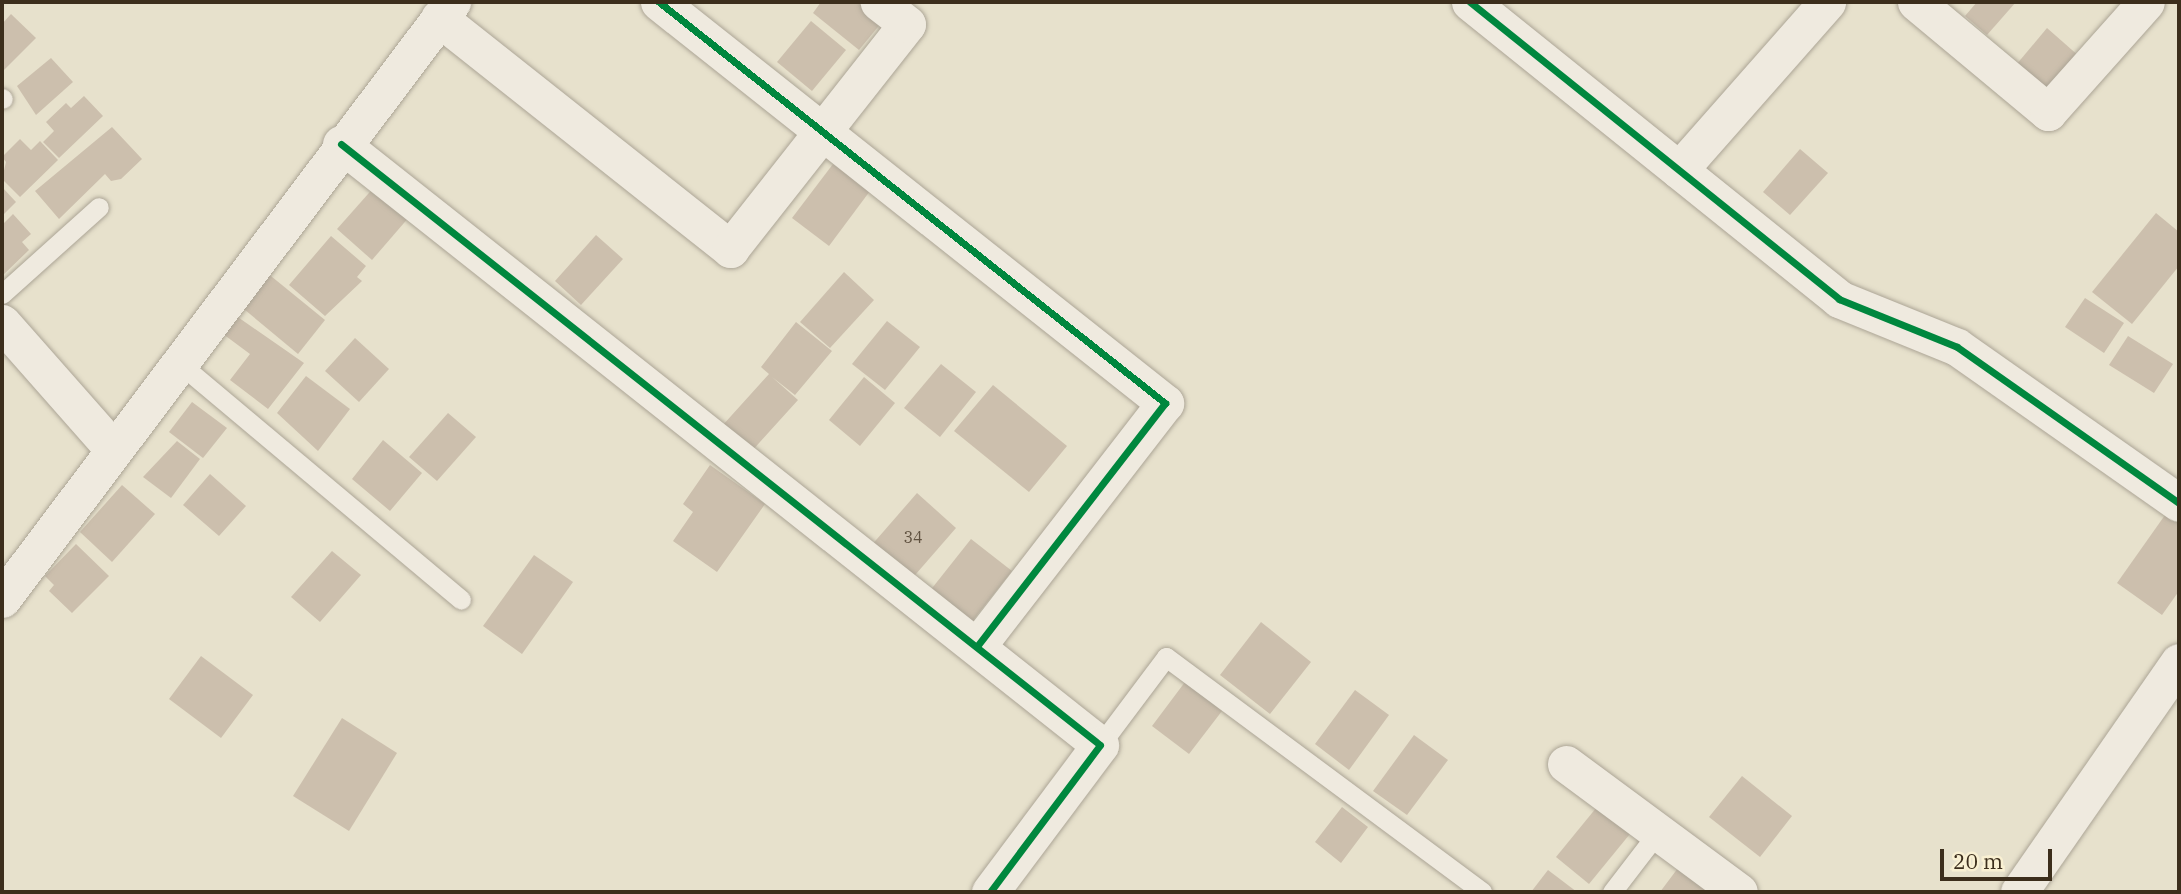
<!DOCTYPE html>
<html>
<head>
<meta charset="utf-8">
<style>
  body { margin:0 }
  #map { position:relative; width:2181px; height:894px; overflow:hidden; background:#e7e1cc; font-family:"IBM Plex Serif",serif }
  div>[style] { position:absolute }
  .building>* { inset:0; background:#ccbfad }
  .roads { filter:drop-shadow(0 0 2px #aca596) drop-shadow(0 0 2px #aca596) }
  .lane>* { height:19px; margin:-9.5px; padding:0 9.5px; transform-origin:9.5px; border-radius:9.5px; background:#efeadf }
  .street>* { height:37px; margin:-18.5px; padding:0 18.5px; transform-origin:18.5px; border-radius:18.5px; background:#efeadf }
  .cycleway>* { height:7px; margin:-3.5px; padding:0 3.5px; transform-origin:3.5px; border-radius:3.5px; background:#00873e }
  span { translate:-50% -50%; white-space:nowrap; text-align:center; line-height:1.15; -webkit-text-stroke:6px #f9f0d2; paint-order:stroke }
  .number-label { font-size:16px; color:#605240 }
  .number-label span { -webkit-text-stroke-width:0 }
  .frame { position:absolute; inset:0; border:4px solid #3c2e1c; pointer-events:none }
  .scale { position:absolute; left:1940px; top:849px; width:112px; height:32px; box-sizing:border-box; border:4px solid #3c2e1c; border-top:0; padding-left:9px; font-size:21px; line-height:24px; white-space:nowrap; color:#3c2e1c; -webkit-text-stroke:5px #f9f0d2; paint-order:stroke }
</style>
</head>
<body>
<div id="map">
  <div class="building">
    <i style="clip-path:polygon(821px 2px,857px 2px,882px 22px,859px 50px,813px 13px)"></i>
    <i style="clip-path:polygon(1977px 2px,2016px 2px,1987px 35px,1965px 16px)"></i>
    <i style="clip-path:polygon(11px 14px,36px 38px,2px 72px,2px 24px)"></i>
    <i style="clip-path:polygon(811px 21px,846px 50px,812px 91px,777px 62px)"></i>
    <i style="clip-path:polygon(2047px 28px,2080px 57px,2049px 93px,2016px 65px)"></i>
    <i style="clip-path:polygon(51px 58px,73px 82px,36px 115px,17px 86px)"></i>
    <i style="clip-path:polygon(84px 96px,103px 116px,59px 158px,43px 142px,54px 131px,46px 122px,66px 103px,71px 108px)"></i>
    <i style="clip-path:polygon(112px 127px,142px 159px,121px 179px,111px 181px,105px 174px,59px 219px,35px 191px)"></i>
    <i style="clip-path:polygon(20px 139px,31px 150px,40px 141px,58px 160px,20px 197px,2px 179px,6px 162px,2px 157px)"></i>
    <i style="clip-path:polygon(1800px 149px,1828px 173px,1790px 215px,1763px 192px)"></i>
    <i style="clip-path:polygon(833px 164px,870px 191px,829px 246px,792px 218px)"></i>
    <i style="clip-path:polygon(376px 185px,410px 216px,372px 260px,337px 229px)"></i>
    <i style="clip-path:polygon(2px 187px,16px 202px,2px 216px)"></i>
    <i style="clip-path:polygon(2156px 213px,2179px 232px,2179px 266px,2132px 324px,2092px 292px)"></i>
    <i style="clip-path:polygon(13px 214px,31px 234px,22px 242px,29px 250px,2px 276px,2px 225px)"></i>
    <i style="clip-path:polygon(596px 235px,623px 259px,581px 305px,555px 281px)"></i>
    <i style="clip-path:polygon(331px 236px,366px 266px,357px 277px,362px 281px,325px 316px,289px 285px)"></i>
    <i style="clip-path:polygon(266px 272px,325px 320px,298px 354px,239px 305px)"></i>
    <i style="clip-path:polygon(844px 272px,874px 300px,830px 348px,800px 322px)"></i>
    <i style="clip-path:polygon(2085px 298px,2124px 323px,2104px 353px,2065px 327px)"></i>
    <i style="clip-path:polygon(232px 313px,304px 363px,268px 409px,230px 380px,250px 354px,219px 331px)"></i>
    <i style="clip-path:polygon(887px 321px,920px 347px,885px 390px,852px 364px)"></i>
    <i style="clip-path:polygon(796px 322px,832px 351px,795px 395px,772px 377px,798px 400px,751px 452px,722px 426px,769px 374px,761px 367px)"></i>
    <i style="clip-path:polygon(2128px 336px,2173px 364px,2154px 393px,2109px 365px)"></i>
    <i style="clip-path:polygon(355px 338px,389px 369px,359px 402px,325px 371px)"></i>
    <i style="clip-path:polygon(941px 364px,976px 392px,940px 437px,904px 408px)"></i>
    <i style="clip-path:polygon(306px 376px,350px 409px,318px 451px,277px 413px)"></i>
    <i style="clip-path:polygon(864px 377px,895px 403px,860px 446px,829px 420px)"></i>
    <i style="clip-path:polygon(993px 385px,1067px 446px,1029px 492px,954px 431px)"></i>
    <i style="clip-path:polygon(192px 402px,227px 428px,203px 458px,169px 432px)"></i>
    <i style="clip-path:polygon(448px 413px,476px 437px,437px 481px,409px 457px)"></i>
    <i style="clip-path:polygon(383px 440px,422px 473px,390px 511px,352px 479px)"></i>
    <i style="clip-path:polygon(177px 441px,200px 459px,171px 498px,143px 477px)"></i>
    <i style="clip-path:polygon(710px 465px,765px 504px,717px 572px,673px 541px,693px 512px,683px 504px)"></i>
    <i style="clip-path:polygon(210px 474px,246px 506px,219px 536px,183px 505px)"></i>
    <i style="clip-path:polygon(122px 485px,155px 514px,112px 562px,80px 532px)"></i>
    <i style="clip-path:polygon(917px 493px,956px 528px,909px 582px,870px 547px)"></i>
    <i style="clip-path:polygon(2170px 508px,2179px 515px,2179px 591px,2162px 615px,2117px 583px)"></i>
    <i style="clip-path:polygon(971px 539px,1012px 571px,970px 624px,929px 592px)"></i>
    <i style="clip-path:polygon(76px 544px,109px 576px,72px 613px,49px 591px,54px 585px,45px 576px)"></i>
    <i style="clip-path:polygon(332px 551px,361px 575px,320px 622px,291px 597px)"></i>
    <i style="clip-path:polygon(534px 555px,573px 582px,522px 654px,483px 626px)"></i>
    <i style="clip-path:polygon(1261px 622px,1311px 662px,1270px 714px,1220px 675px)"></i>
    <i style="clip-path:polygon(201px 656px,253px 695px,221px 738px,169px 699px)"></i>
    <i style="clip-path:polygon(1185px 682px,1222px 711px,1189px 754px,1152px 726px)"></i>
    <i style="clip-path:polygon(1355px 690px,1389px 715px,1349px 770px,1315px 744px)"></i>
    <i style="clip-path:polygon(342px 718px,397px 753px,349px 831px,293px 796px)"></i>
    <i style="clip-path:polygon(1414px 735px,1448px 760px,1407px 815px,1373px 791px)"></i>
    <i style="clip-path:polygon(1742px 776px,1792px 816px,1760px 857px,1709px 817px)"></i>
    <i style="clip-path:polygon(1601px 802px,1634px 829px,1589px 884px,1556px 857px)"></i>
    <i style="clip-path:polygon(1342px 807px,1368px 827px,1341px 863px,1315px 842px)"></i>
    <i style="clip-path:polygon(1681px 864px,1718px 892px,1660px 892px)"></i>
    <i style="clip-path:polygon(1548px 870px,1577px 892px,1531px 892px)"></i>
  </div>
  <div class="roads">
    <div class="lane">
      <i style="left:2px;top:98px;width:1px;rotate:45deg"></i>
      <i style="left:2px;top:294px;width:130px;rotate:-41.9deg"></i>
      <i style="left:179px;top:363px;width:368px;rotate:40deg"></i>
      <i style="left:1100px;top:745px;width:110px;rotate:-53.1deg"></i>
      <i style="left:1166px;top:657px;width:394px;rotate:36.6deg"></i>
      <i style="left:1612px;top:892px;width:76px;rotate:-52.5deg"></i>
    </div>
    <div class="street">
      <i style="left:659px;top:2px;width:646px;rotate:38.4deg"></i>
      <i style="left:1165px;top:403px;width:307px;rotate:127.7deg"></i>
      <i style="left:1470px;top:2px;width:474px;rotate:38.8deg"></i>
      <i style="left:1839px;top:299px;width:127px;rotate:22.1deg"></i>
      <i style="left:1957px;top:347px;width:271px;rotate:35.1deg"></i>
      <i style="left:1916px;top:2px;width:172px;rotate:39.8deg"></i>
      <i style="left:2048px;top:112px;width:147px;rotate:-48.3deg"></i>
      <i style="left:439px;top:18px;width:372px;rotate:38.4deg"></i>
      <i style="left:730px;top:249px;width:286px;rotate:-51.8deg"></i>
      <i style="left:907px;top:24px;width:36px;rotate:-142deg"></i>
      <i style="left:341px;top:144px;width:968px;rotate:38.37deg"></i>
      <i style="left:1100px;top:745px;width:184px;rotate:126.8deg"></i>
      <i style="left:1679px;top:170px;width:224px;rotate:-48.6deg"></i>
      <i style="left:2px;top:323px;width:168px;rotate:48.6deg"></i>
      <i style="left:2px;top:599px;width:748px;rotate:-52.99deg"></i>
      <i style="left:1566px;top:764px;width:215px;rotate:36.5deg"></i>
      <i style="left:2019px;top:892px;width:280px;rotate:-55.2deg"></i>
    </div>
  </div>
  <div class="cycleway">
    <i style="left:659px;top:2px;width:646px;rotate:38.4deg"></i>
    <i style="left:1165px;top:403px;width:307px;rotate:127.7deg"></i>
    <i style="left:1470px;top:2px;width:474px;rotate:38.8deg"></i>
    <i style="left:1839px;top:299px;width:127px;rotate:22.1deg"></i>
    <i style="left:1957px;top:347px;width:271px;rotate:35.1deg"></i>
    <i style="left:341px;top:144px;width:968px;rotate:38.37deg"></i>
    <i style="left:1100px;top:745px;width:184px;rotate:126.8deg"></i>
  </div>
  <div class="number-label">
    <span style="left:913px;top:537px">34</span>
  </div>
  <div class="frame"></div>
  <div class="scale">20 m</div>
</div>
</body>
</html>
